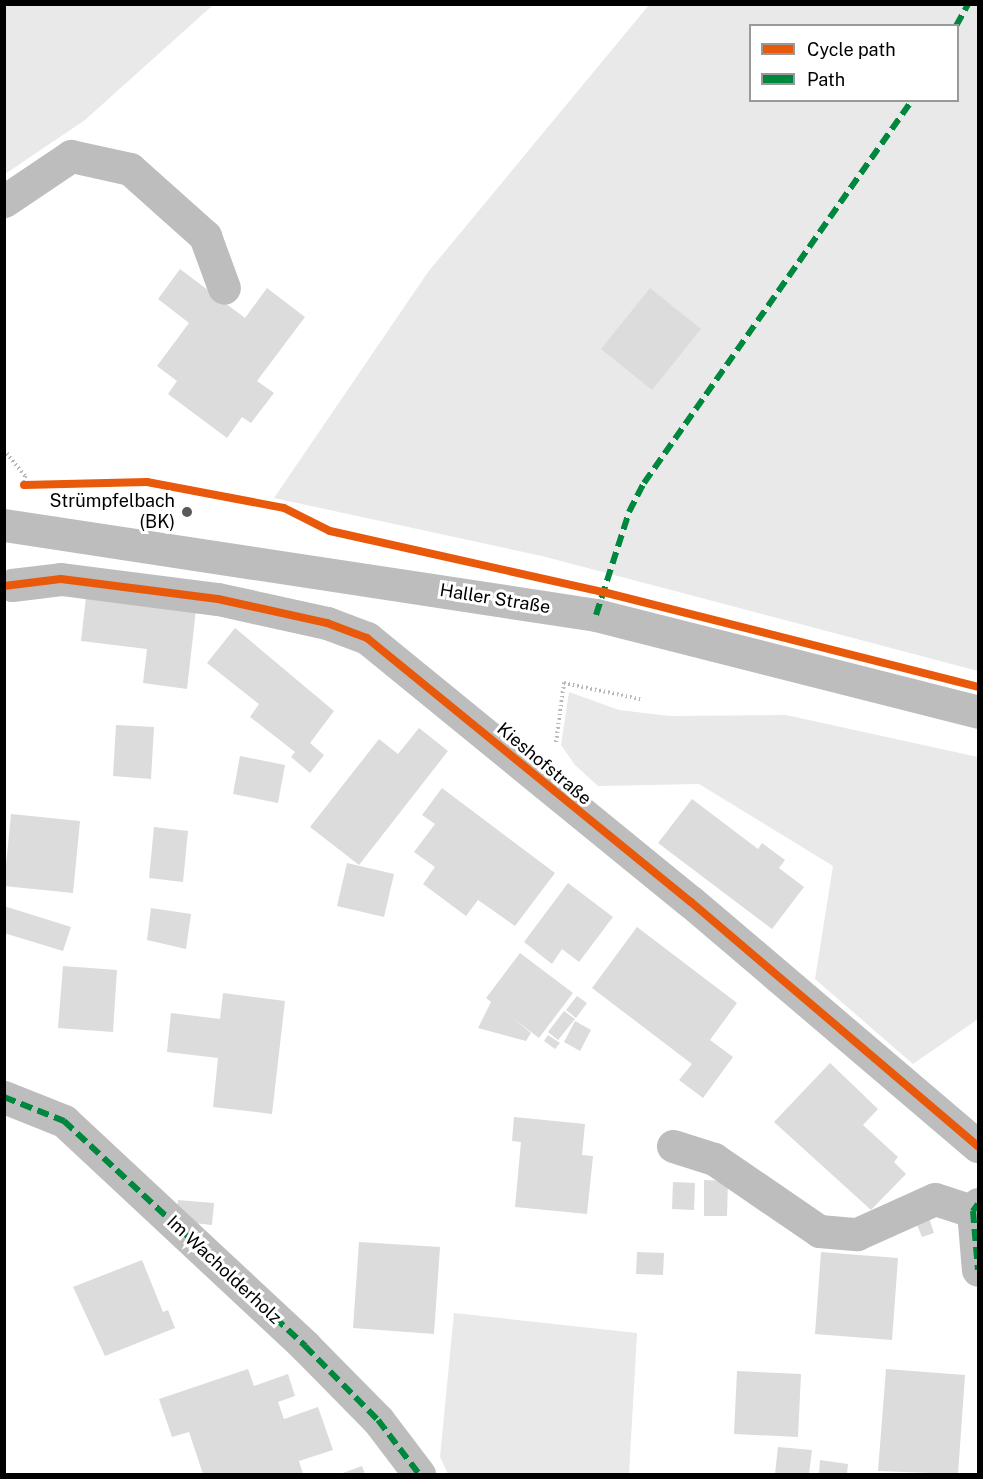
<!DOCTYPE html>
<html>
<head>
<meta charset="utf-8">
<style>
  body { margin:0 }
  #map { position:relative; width:983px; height:1479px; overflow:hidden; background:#fff; font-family:"Public Sans",sans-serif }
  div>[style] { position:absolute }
  .green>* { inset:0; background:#e9e9e9 }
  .building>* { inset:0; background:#dcdcdc }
  .path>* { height:4px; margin-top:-2px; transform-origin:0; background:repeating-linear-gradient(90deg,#b8b8b8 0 1.5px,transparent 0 4.5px) }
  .minor>* { height:33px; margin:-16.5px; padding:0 16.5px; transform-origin:16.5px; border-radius:16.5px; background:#bdbdbd }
  .major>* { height:33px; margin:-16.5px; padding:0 16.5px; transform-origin:16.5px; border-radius:16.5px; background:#bdbdbd }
  .quiet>* { height:6px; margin-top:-3px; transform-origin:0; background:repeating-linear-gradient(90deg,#00873e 0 12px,transparent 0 18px) }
  .cycleway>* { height:8px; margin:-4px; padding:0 4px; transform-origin:4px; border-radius:4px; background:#e8590c }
  .dots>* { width:16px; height:16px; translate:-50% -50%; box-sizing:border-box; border:3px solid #fff; border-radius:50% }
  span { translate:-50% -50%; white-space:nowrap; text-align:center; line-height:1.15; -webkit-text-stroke:6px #fff; paint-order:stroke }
  .poi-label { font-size:18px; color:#000 }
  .right { translate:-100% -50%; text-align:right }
  .street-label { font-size:18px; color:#000 }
  .frame { position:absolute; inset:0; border:6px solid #000; pointer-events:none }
  .legend { position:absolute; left:749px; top:24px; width:210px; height:78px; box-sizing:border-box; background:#fff; border:2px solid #999; margin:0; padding:8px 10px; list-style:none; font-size:18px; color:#000 }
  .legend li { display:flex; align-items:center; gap:12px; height:30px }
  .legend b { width:30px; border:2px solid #999 }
</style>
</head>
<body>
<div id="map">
  <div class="green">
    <i style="clip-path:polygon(5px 4px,213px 4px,213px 5px,85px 120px,5px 174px)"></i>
    <i style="clip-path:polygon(evenodd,649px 5px,978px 5px,978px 671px,542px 556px,274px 498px,428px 272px,649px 5px,750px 26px,958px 26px,958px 100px,750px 100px,750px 26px)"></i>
    <i style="clip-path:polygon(569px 692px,619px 710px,670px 716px,786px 715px,978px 757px,978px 1019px,913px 1064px,815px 979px,833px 866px,699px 784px,598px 786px,575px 765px,561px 745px)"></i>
    <i style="clip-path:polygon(454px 1313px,637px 1333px,629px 1474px,448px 1474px,440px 1457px)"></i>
  </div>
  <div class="building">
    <i style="clip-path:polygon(180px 269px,245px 318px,267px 288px,305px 317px,257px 381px,274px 393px,251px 423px,242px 417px,227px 438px,168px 394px,177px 381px,157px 366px,189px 323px,158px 299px)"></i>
    <i style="clip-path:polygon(650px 288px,701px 329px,652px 390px,601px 349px)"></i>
    <i style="clip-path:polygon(87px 588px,197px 601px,187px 689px,143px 683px,147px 649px,81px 641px)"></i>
    <i style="clip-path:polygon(235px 628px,334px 711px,310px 743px,324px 755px,310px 773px,291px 757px,295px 752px,250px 717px,259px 704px,207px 663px)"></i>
    <i style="clip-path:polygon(116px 725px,154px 727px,151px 779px,113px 776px)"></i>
    <i style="clip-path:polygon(419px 728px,448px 751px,359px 865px,310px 827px,379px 739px,398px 754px)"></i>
    <i style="clip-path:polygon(240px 756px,285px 765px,278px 803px,233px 794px)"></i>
    <i style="clip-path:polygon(442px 788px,555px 873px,515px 926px,478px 900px,466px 916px,423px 884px,435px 867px,414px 852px,435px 824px,422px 815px)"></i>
    <i style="clip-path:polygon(692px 799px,758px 849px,762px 843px,785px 860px,779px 868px,804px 887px,772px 929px,658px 843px)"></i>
    <i style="clip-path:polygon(11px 814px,80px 821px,73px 893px,4px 886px)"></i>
    <i style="clip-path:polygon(154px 827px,188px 831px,183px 882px,149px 878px)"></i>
    <i style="clip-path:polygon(347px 863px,394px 874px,384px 917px,337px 906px)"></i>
    <i style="clip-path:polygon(568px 883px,613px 917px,579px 962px,562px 949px,552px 964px,524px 942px)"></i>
    <i style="clip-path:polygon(4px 906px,71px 927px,63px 951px,4px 933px)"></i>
    <i style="clip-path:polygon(151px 908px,191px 914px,186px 949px,147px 940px)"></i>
    <i style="clip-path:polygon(637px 927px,737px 1003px,710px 1040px,733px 1057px,703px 1098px,679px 1080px,692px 1064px,592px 988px)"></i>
    <i style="clip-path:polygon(520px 953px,573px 993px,539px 1038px,514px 1019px,531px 1033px,526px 1041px,478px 1028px,491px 1002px,486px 998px)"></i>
    <i style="clip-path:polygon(63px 966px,117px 970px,113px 1032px,58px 1028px)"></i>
    <i style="clip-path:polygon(223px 993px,285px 1001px,272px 1114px,213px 1107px,218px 1058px,167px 1052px,171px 1013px,220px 1019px)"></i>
    <i style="clip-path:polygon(577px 996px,587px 1003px,576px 1018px,566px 1010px)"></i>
    <i style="clip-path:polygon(564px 1011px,575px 1019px,558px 1040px,548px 1032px)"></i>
    <i style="clip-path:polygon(575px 1021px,591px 1030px,580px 1051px,564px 1042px)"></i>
    <i style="clip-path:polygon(548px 1035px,560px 1043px,555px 1049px,544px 1041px)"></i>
    <i style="clip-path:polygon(830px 1063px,878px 1109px,863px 1125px,898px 1157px,894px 1162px,906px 1174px,871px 1210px,774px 1122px)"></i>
    <i style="clip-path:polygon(514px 1117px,585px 1124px,582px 1155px,593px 1156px,587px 1214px,515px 1207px,521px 1142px,512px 1141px)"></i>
    <i style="clip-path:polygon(704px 1180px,728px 1181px,727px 1216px,704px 1216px)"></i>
    <i style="clip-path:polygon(673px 1182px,695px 1183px,694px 1210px,672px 1209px)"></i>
    <i style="clip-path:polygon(178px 1200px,214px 1203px,212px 1225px,176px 1221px)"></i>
    <i style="clip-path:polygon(928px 1215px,934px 1233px,922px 1237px,915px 1220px)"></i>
    <i style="clip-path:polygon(359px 1242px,440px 1247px,434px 1334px,353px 1328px)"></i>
    <i style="clip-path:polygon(637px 1252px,664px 1253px,663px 1275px,636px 1274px)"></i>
    <i style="clip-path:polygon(821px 1252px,898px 1258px,892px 1340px,815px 1334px)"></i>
    <i style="clip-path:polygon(142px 1260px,163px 1312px,168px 1310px,175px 1328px,105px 1356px,73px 1287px)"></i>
    <i style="clip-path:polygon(248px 1369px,254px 1386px,288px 1374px,295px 1396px,278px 1402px,284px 1419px,318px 1407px,333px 1450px,299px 1461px,303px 1474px,203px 1474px,189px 1432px,172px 1437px,159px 1399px)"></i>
    <i style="clip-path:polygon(886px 1369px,965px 1375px,958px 1474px,878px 1471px)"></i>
    <i style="clip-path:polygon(737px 1371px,801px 1374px,798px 1437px,734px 1434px)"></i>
    <i style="clip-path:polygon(778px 1447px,812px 1450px,809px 1474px,775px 1474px)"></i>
    <i style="clip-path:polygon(820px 1460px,848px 1464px,847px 1474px,819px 1474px)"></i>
    <i style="clip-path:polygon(362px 1466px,365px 1474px,340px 1474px)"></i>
  </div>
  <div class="path">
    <i style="left:4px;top:450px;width:33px;rotate:51deg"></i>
    <i style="left:25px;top:476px;width:9px;rotate:96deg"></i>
    <i style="left:556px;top:742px;width:60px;rotate:-82.3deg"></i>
    <i style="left:564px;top:683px;width:78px;rotate:11.9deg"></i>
  </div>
  <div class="minor">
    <i style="left:4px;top:201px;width:81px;rotate:-33.9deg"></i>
    <i style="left:71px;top:156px;width:60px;rotate:12.4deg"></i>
    <i style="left:130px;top:169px;width:101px;rotate:41.8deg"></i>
    <i style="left:205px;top:236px;width:55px;rotate:69.9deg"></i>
    <i style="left:12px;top:585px;width:49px;rotate:-7deg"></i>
    <i style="left:61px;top:579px;width:158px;rotate:7.3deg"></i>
    <i style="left:218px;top:599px;width:112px;rotate:12.4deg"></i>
    <i style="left:327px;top:623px;width:43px;rotate:20.6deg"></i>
    <i style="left:367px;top:638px;width:418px;rotate:39.2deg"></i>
    <i style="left:691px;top:902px;width:377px;rotate:40.4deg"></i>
    <i style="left:4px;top:1097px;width:65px;rotate:21.8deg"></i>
    <i style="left:64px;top:1121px;width:330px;rotate:43deg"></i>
    <i style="left:305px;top:1346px;width:104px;rotate:45.4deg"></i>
    <i style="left:378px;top:1420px;width:68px;rotate:52.8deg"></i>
    <i style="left:673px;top:1146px;width:43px;rotate:17.6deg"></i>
    <i style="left:714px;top:1159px;width:127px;rotate:34.4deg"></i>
    <i style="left:819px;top:1231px;width:38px;rotate:5deg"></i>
    <i style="left:857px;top:1234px;width:85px;rotate:-24.2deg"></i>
    <i style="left:935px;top:1199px;width:40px;rotate:18deg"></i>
    <i style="left:978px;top:1204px;width:9px;rotate:126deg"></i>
    <i style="left:973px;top:1211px;width:59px;rotate:85.2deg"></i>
  </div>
  <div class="major">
    <i style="left:4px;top:525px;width:599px;rotate:8.64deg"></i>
    <i style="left:596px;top:615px;width:394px;rotate:14.2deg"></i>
  </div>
  <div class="quiet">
    <i style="left:956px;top:26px;width:25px;rotate:-61deg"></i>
    <i style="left:596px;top:615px;width:108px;rotate:-72.2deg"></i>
    <i style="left:629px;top:512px;width:33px;rotate:-63deg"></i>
    <i style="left:644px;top:483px;width:467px;rotate:-55deg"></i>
    <i style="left:4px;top:1097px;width:65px;rotate:21.8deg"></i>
    <i style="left:64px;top:1121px;width:330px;rotate:43deg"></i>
    <i style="left:305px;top:1346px;width:104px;rotate:45.4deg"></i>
    <i style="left:378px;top:1420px;width:68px;rotate:52.8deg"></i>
    <i style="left:978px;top:1204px;width:9px;rotate:126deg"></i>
    <i style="left:973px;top:1211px;width:59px;rotate:85.2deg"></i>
  </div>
  <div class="cycleway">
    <i style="left:24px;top:485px;width:123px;rotate:-1.4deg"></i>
    <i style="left:147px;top:482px;width:139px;rotate:10.7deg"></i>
    <i style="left:284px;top:508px;width:51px;rotate:26.6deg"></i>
    <i style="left:330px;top:531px;width:280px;rotate:12.6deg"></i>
    <i style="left:603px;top:592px;width:387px;rotate:14.2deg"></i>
    <i style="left:4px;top:586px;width:57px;rotate:-7deg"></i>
    <i style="left:61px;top:579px;width:158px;rotate:7.3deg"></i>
    <i style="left:218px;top:599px;width:112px;rotate:12.4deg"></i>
    <i style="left:327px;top:623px;width:43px;rotate:20.6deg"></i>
    <i style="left:367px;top:638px;width:418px;rotate:39.2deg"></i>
    <i style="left:691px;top:902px;width:377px;rotate:40.4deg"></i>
  </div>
  <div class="dots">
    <i style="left:187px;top:512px;background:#595959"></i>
  </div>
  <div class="poi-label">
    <span class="right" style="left:175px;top:512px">Strümpfelbach<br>(BK)</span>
  </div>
  <div class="street-label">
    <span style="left:495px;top:599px;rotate:9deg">Haller Straße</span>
    <span style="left:544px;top:764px;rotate:40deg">Kieshofstraße</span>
    <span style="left:224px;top:1270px;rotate:43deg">Im Wacholderholz</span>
  </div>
  <div class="frame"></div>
  <ul class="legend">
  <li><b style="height:8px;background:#e8590c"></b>Cycle path</li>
  <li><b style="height:8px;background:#00873e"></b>Path</li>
  </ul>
</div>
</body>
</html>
